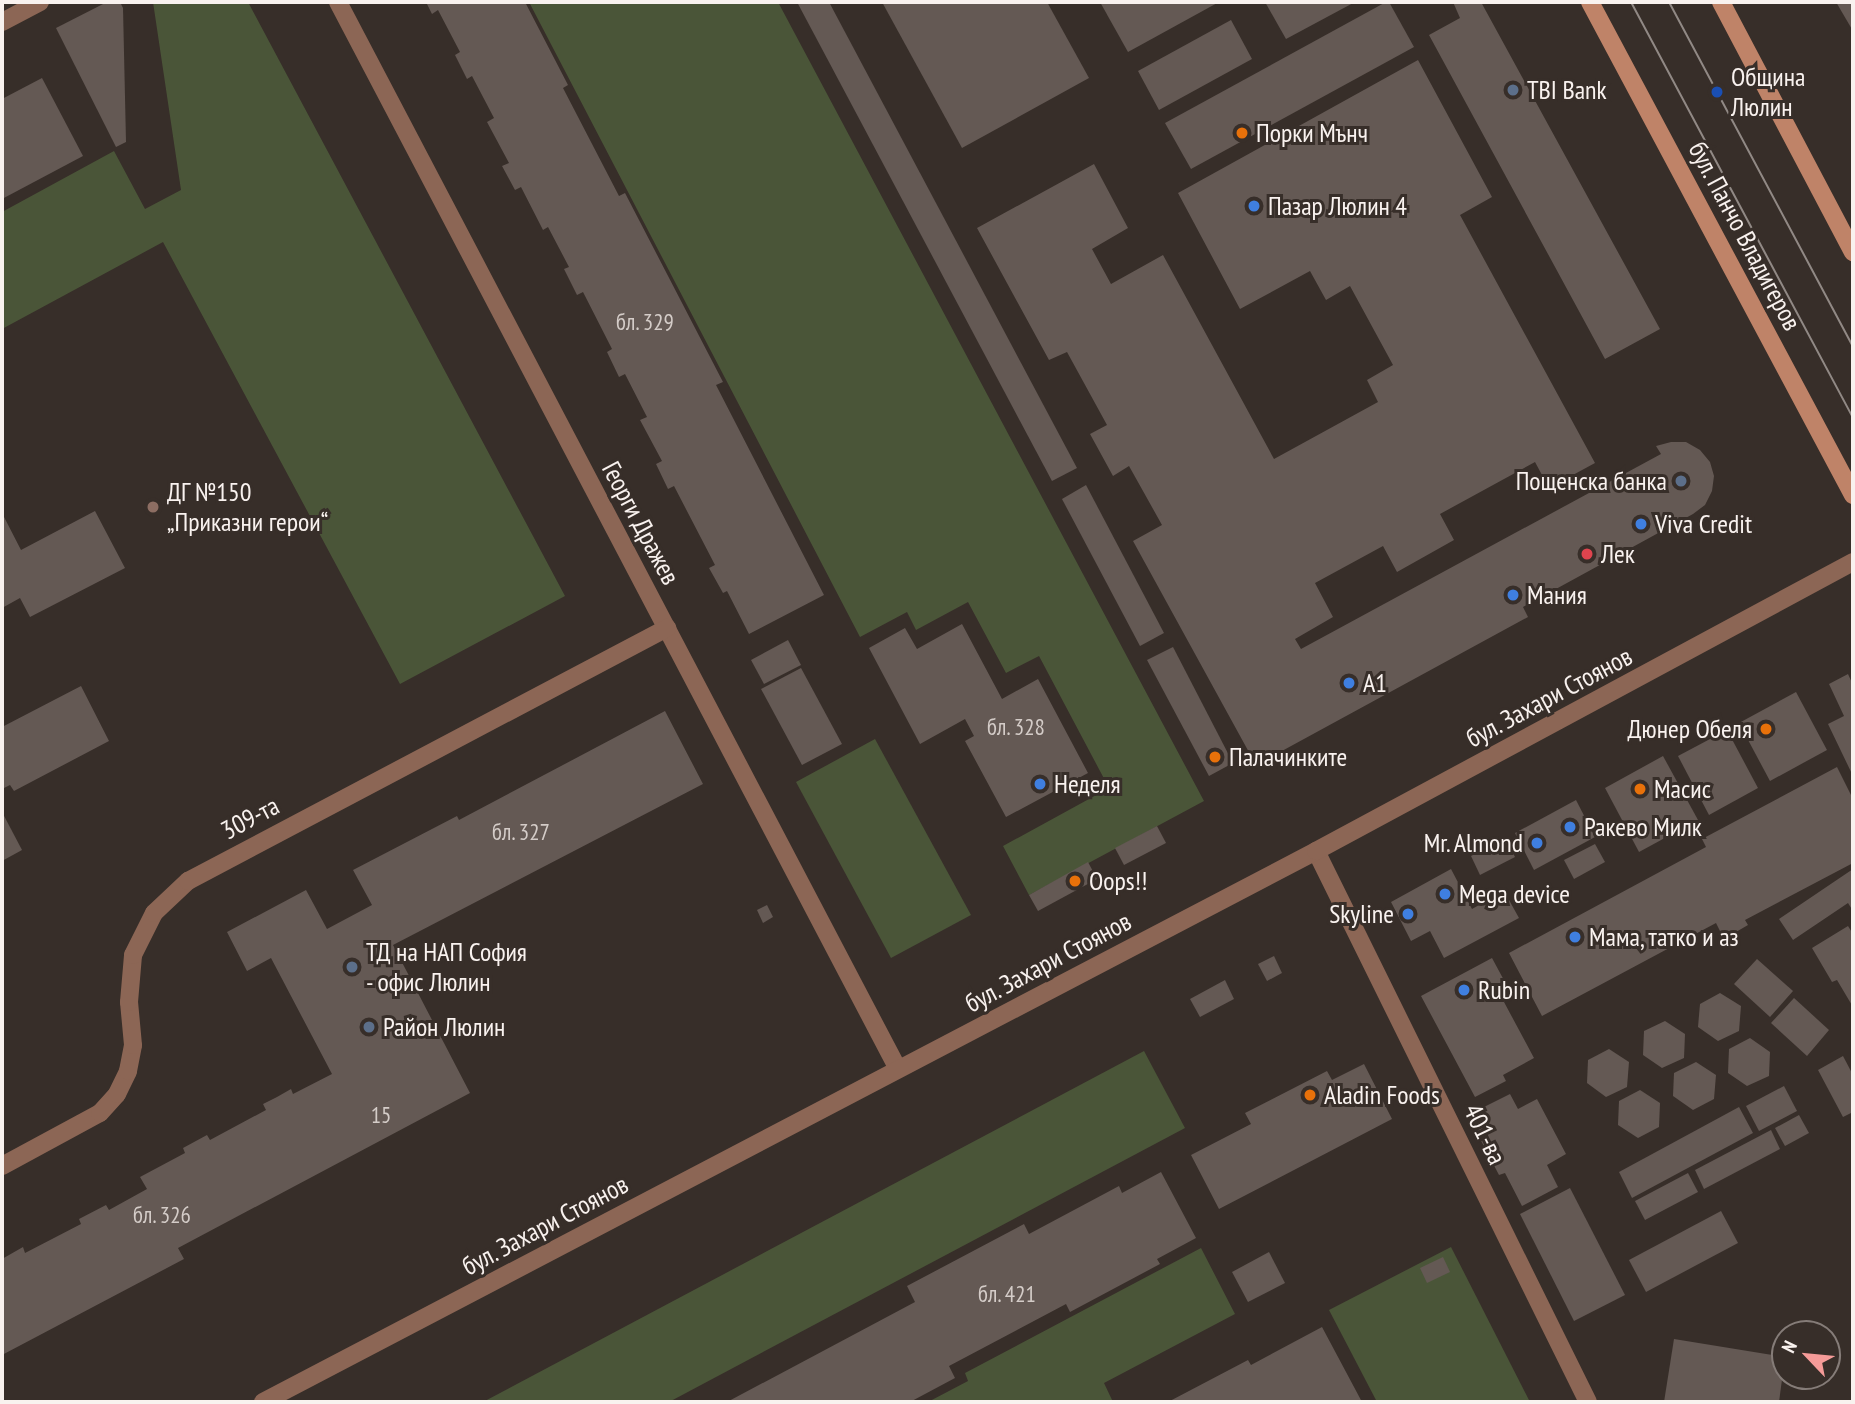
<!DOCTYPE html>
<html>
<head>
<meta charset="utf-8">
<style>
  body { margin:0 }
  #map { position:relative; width:1855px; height:1404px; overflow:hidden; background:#372e29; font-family:"PT Sans Narrow",sans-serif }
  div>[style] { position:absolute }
  .green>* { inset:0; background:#4a5538 }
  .building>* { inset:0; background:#645954 }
  .minor>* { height:18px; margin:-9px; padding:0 9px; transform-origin:9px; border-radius:9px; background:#8c6655 }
  .tertiary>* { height:18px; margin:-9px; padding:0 9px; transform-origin:9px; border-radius:9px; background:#8c6655 }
  .secondary>* { height:18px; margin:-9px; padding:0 9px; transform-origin:9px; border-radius:9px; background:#bf8368 }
  .tram>* { height:2px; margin:-1px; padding:0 1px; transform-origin:1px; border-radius:1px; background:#918985 }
  .dots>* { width:19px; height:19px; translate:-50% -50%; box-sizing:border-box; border:4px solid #372e29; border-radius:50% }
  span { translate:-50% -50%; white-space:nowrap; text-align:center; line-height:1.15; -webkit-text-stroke:6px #372e29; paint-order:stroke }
  .number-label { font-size:23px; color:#d4ccc8 }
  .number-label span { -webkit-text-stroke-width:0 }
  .poi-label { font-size:26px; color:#f9f2ef }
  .left { translate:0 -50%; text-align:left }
  .right { translate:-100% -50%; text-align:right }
  .street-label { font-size:26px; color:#f9f2ef }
  .frame { position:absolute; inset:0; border:4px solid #f9f2ef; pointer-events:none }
  .north { position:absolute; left:1771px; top:1320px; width:70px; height:70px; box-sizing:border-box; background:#372e29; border:2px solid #857c78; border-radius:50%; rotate:296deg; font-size:19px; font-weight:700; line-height:28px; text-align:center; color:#f9f2ef }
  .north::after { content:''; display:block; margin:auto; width:24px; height:32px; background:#f59b98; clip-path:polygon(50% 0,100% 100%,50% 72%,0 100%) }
</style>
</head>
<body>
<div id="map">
  <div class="green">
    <i style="clip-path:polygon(153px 2px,248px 2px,565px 596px,400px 684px,163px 242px,2px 329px,2px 212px,114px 151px,145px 209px,181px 190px)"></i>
    <i style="clip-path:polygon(529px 2px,778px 2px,1204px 801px,1029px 895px,1003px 846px,1109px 788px,1039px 656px,1006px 673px,968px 602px,916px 630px,907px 612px,860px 637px)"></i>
    <i style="clip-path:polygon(875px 739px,971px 915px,891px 958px,796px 782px)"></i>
    <i style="clip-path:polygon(1144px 1051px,1185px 1128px,669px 1402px,483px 1402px)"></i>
    <i style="clip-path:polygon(1451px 1247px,1530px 1402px,1377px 1402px,1329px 1310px)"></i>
    <i style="clip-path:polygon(1201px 1248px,1235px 1314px,1104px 1383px,1113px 1402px,928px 1402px,968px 1381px,965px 1373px)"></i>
  </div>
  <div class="building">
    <i style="clip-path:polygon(107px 2px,120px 2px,123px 8px,126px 142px,116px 147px,56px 28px)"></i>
    <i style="clip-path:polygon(426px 2px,525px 2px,568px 85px,563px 88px,619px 196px,625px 193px,723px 382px,716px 385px,824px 595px,749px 634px,727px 591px,723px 593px,709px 568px,715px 565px,674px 486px,668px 489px,656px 464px,662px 461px,640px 420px,647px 417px,625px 374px,619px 377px,607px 352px,612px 349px,583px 292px,577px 295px,564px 269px,569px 267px,548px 227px,543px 230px,521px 187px,515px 190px,502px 166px,509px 163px,487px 122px,494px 118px,472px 76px,467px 79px,455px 55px,460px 52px,438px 10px,432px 14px)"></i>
    <i style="clip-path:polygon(797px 2px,829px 2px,1077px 468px,1052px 481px)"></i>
    <i style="clip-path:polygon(882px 2px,1047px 2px,1089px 78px,962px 148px)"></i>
    <i style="clip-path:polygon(1100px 2px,1219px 2px,1128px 52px)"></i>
    <i style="clip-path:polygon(1265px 2px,1355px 2px,1286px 39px)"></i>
    <i style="clip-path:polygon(1386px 2px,1389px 2px,1414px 47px,1191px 169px,1165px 123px)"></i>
    <i style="clip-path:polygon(1453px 2px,1481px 2px,1660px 329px,1605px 359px,1429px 35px,1460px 18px)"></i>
    <i style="clip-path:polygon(1836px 2px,1853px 2px,1853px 31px)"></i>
    <i style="clip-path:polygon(1231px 20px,1252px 59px,1159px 110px,1138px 71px)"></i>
    <i style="clip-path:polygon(1418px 60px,1492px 197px,1460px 215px,1595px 463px,1549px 488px,1535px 462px,1440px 514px,1454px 540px,1397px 572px,1383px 546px,1315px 583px,1333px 617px,1295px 639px,1301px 649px,1661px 454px,1656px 446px,1671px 442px,1686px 442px,1700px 450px,1710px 462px,1714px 476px,1712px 491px,1705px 505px,1693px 514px,1523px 607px,1528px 617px,1256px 765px,1133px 541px,1162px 525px,1129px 466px,1113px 476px,1090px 434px,1107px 425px,1067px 352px,1049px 360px,977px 228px,1094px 164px,1128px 228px,1092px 249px,1111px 284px,1163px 255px,1274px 459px,1378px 402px,1367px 380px,1393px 365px,1350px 286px,1326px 300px,1310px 271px,1240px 309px,1178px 193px)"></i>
    <i style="clip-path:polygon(42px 78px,83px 156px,2px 199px,2px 99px)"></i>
    <i style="clip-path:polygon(1086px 485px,1164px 633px,1140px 646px,1062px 499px)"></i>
    <i style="clip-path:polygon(95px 511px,125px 568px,30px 617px,20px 598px,2px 608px,2px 513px,21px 550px)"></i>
    <i style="clip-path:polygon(962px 624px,1002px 699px,1038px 679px,1088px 773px,1006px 817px,965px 741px,974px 736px,965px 719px,920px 744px,869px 648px,905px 628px,917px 649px)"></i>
    <i style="clip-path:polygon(788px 640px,801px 665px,764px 684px,751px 660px)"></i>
    <i style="clip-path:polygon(1173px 647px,1233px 763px,1209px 776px,1147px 660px)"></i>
    <i style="clip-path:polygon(801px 668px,842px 744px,802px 765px,761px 689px)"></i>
    <i style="clip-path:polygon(1848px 674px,1853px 685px,1853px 776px,1828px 724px,1844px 716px,1829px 684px)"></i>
    <i style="clip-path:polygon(81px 686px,109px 741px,14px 791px,10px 785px,2px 789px,2px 727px)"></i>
    <i style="clip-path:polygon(1796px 692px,1827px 750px,1770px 781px,1739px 723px)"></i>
    <i style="clip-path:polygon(665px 711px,703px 784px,393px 945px,470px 1093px,178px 1248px,184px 1259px,2px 1355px,2px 1259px,23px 1247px,25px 1253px,81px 1224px,79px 1219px,106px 1205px,109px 1210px,147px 1189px,140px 1177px,185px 1153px,183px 1148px,207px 1135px,210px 1140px,266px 1110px,263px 1104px,277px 1097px,291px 1089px,293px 1094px,332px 1074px,271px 958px,247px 971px,227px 932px,306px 890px,327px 929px,372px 905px,353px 870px,457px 816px,459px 820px)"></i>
    <i style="clip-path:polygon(1727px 730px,1758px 788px,1709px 815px,1678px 756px)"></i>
    <i style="clip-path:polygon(1663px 756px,1698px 820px,1639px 852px,1605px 788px)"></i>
    <i style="clip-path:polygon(1837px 767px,1853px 799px,1853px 863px,1745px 920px,1748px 925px,1724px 939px,1716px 923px,1542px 1016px,1509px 953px,1706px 847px,1702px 839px)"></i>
    <i style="clip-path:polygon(1576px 800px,1595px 837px,1534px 870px,1515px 833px)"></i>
    <i style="clip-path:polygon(2px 812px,22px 850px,2px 861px)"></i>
    <i style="clip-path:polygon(1157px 826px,1166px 843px,1124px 865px,1115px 848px)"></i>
    <i style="clip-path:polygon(1505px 838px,1515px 857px,1480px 875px,1471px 856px)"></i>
    <i style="clip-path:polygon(1595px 844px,1605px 862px,1574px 879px,1564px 860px)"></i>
    <i style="clip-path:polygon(1088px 862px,1097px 879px,1038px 911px,1029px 895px)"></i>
    <i style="clip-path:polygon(1451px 869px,1472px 909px,1504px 891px,1519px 918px,1444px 958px,1430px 931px,1411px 941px,1391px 902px)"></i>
    <i style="clip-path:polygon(1853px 869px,1853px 911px,1848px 903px,1793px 940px,1779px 919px)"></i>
    <i style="clip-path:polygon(767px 905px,773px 917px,763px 923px,757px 910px)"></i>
    <i style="clip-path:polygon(1848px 926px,1853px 934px,1853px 1007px,1837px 980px,1832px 982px,1812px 948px)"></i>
    <i style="clip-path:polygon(1274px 956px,1282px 973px,1267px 981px,1258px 964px)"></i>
    <i style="clip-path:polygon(1492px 958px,1513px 997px,1504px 1002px,1534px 1058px,1503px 1075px,1506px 1081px,1475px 1097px,1421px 996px)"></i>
    <i style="clip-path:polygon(1757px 959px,1793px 991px,1770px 1017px,1734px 984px)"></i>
    <i style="clip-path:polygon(1225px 980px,1234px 999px,1200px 1017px,1190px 999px)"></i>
    <i style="clip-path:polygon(1720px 993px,1741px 1006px,1739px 1031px,1718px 1041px,1698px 1027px,1700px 1004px)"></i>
    <i style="clip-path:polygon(1794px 998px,1829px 1030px,1807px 1056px,1771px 1023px)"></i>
    <i style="clip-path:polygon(1665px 1021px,1685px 1034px,1684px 1058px,1662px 1068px,1643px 1055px,1644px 1031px)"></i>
    <i style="clip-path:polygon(1750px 1038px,1770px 1052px,1769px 1076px,1747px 1086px,1728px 1073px,1729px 1049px)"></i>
    <i style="clip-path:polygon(1609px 1049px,1629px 1062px,1627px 1087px,1606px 1097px,1587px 1083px,1588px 1060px)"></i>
    <i style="clip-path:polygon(1843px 1056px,1853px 1075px,1853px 1112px,1843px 1117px,1818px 1070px)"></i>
    <i style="clip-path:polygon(1696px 1062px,1716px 1075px,1714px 1099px,1693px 1110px,1673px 1096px,1674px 1073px)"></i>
    <i style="clip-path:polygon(1364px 1064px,1392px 1119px,1219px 1209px,1191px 1155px,1251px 1124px,1245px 1113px,1327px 1071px,1332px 1080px)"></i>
    <i style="clip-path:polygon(1784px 1086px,1797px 1111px,1759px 1131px,1746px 1106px)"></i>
    <i style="clip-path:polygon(1640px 1090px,1660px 1103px,1659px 1127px,1638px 1138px,1618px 1125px,1619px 1101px)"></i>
    <i style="clip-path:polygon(1510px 1094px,1518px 1109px,1537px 1099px,1566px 1154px,1547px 1165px,1558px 1187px,1522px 1206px,1505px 1173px,1499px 1175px,1476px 1131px,1486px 1126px,1478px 1110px)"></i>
    <i style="clip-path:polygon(1739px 1107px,1753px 1133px,1632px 1198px,1619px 1172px)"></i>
    <i style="clip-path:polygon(1799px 1115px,1809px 1133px,1785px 1146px,1775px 1128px)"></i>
    <i style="clip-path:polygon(1771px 1130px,1780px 1149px,1704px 1189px,1695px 1170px)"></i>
    <i style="clip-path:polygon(1161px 1172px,1196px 1238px,1157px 1259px,1160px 1264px,1070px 1312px,1066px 1304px,949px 1366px,955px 1378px,910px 1402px,727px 1402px,915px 1302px,907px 1286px,1024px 1224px,1029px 1234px,1119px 1186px,1122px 1193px)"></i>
    <i style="clip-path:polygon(1688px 1173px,1698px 1192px,1645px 1220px,1635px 1201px)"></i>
    <i style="clip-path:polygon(1570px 1188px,1625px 1295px,1574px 1321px,1520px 1214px)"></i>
    <i style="clip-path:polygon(1721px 1211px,1738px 1243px,1646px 1292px,1629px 1260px)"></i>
    <i style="clip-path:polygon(1269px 1252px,1285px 1283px,1248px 1302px,1232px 1272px)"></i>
    <i style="clip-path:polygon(1443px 1257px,1450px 1272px,1427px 1283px,1420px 1268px)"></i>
    <i style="clip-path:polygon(1322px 1327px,1362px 1402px,1168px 1402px,1248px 1360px,1251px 1365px)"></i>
    <i style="clip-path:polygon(1674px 1339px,1785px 1357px,1779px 1402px,1664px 1402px)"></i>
  </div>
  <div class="minor">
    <i style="left:338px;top:2px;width:1205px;rotate:62.31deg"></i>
    <i style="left:2px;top:22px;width:43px;rotate:-27.8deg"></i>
    <i style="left:1316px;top:851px;width:614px;rotate:63.73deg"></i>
    <i style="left:2px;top:1166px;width:111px;rotate:-28.4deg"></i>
    <i style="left:100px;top:1113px;width:25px;rotate:-48deg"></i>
    <i style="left:117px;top:1094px;width:25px;rotate:-64deg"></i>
    <i style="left:128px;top:1071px;width:26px;rotate:-79deg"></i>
    <i style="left:133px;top:1045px;width:43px;rotate:-95.3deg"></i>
    <i style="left:129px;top:1002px;width:47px;rotate:-85.1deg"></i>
    <i style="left:133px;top:955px;width:47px;rotate:-63.4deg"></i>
    <i style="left:154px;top:913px;width:47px;rotate:-43.3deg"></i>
    <i style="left:188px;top:881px;width:542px;rotate:-27.84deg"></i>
  </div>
  <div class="tertiary">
    <i style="left:263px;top:1402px;width:1188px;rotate:-27.62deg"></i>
    <i style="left:1316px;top:851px;width:610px;rotate:-28.29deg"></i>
  </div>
  <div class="secondary">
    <i style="left:1590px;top:2px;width:559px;rotate:61.92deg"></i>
    <i style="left:1721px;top:2px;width:283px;rotate:62.2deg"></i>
  </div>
  <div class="tram">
    <i style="left:1631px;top:2px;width:472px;rotate:61.9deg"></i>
    <i style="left:1669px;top:2px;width:391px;rotate:61.9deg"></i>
  </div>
  <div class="dots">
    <i style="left:1513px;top:90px;background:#5c6f8a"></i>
    <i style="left:1717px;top:92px;background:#1a4fb4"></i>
    <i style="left:1242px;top:133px;background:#e8710a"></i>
    <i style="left:1254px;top:206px;background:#3f7fe0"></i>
    <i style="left:1681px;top:481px;background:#5c6f8a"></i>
    <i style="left:153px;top:507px;background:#8d6e63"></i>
    <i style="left:1641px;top:524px;background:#3f7fe0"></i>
    <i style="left:1587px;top:554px;background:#e0444e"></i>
    <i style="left:1513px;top:595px;background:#3f7fe0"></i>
    <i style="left:1349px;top:683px;background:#3f7fe0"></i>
    <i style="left:1766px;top:729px;background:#e8710a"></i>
    <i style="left:1215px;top:757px;background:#e8710a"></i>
    <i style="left:1040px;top:784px;background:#3f7fe0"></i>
    <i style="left:1640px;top:789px;background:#e8710a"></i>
    <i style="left:1570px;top:827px;background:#3f7fe0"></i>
    <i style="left:1537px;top:843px;background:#3f7fe0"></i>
    <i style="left:1075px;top:881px;background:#e8710a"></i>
    <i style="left:1445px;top:894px;background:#3f7fe0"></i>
    <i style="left:1408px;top:914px;background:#3f7fe0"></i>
    <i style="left:1575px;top:937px;background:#3f7fe0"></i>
    <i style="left:352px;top:967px;background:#5c6f8a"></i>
    <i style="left:1464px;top:990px;background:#3f7fe0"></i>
    <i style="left:369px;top:1027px;background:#5c6f8a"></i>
    <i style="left:1310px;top:1095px;background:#e8710a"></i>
  </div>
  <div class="number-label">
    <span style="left:645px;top:322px">бл. 329</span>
    <span style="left:1016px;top:727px">бл. 328</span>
    <span style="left:521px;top:832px">бл. 327</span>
    <span style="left:381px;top:1115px">15</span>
    <span style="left:162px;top:1215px">бл. 326</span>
    <span style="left:1007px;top:1294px">бл. 421</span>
  </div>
  <div class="poi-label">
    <span class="left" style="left:1731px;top:92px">Община<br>Люлин</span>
    <span class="left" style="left:1527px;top:90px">TBI Bank</span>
    <span class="left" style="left:1256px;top:133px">Порки Мънч</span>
    <span class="left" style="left:1268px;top:206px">Пазар Люлин 4</span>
    <span class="right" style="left:1667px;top:481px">Пощенска банка</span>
    <span class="left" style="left:167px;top:507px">ДГ №150<br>„Приказни герои“</span>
    <span class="left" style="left:1655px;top:524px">Viva Credit</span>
    <span class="left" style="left:1601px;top:554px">Лек</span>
    <span class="left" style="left:1527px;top:595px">Мания</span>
    <span class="left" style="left:1363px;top:683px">A1</span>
    <span class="right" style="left:1752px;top:729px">Дюнер Обеля</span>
    <span class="left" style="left:1229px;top:757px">Палачинките</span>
    <span class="left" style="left:1054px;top:784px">Неделя</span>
    <span class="left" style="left:1654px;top:789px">Масис</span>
    <span class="left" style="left:1584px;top:827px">Ракево Милк</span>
    <span class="right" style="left:1523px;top:843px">Mr. Almond</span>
    <span class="left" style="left:1089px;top:881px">Oops!!</span>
    <span class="left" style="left:1459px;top:894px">Mega device</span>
    <span class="right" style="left:1394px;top:914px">Skyline</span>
    <span class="left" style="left:1589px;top:937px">Мама, татко и аз</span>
    <span class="left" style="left:366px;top:967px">ТД на НАП София<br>- офис Люлин</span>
    <span class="left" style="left:1478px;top:990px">Rubin</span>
    <span class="left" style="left:383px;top:1027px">Район Люлин</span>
    <span class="left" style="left:1324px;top:1095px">Aladin Foods</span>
  </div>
  <div class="street-label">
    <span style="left:1745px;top:236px;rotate:62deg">бул. Панчо Владигеров</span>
    <span style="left:641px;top:523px;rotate:62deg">Георги Дражев</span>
    <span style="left:1549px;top:697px;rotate:-28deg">бул. Захари Стоянов</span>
    <span style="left:250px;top:818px;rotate:-28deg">309-та</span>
    <span style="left:1048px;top:962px;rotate:-28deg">бул. Захари Стоянов</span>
    <span style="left:1485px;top:1134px;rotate:64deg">401-ва</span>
    <span style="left:545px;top:1225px;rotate:-28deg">бул. Захари Стоянов</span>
  </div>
  <div class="frame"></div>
  <div class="north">N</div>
</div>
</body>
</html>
